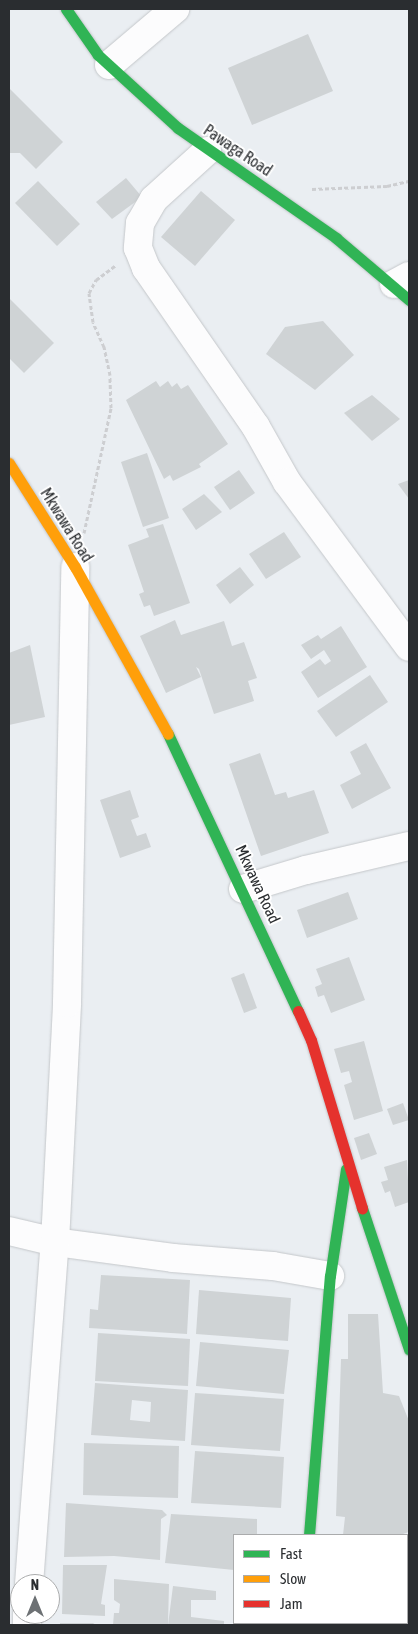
<!DOCTYPE html>
<html>
<head>
<meta charset="utf-8">
<style>
  body { margin:0 }
  #map { position:relative; width:418px; height:1634px; overflow:hidden; background:#eaeef2; font-family:"Asap Condensed",sans-serif }
  div>[style] { position:absolute }
  .building>* { inset:0; background:#cfd3d5 }
  .path>* { height:3px; margin-top:-1.5px; transform-origin:0; background:repeating-linear-gradient(90deg,#cdced1 0 4px,transparent 0 6.5px) }
  .roads { filter:drop-shadow(0 0 1px #c4c7ca) drop-shadow(0 0 1px #c4c7ca) }
  .street>* { height:28px; margin:-14px; padding:0 14px; transform-origin:14px; border-radius:14px; background:#fcfcfd }
  .fast>* { height:11px; margin:-5.5px; padding:0 5.5px; transform-origin:5.5px; border-radius:5.5px; background:#30b455 }
  .slow>* { height:11px; margin:-5.5px; padding:0 5.5px; transform-origin:5.5px; border-radius:5.5px; background:#ff9f0a }
  .jam>* { height:11px; margin:-5.5px; padding:0 5.5px; transform-origin:5.5px; border-radius:5.5px; background:#e5322d }
  span { translate:-50% -50%; white-space:nowrap; text-align:center; line-height:1.15; -webkit-text-stroke:4px #fff; paint-order:stroke }
  .street-label { font-size:16px; color:#2a2d30 }
  .frame { position:absolute; inset:0; border:10px solid #2a2d30; pointer-events:none }
  .legend { position:absolute; left:233px; top:1534px; width:175px; height:90px; box-sizing:border-box; background:#fff; border:1px solid #aaabac; margin:0; padding:6px 9px; list-style:none; font-size:15px; color:#2a2d30 }
  .legend li { display:flex; align-items:center; gap:10px; height:25px }
  .legend b { width:25px; border:1px solid #aaabac }
  .north { position:absolute; left:10px; top:1574px; width:50px; height:50px; box-sizing:border-box; background:#fff; border:1px solid #aaabac; border-radius:50%; rotate:0deg; font-size:14px; font-weight:700; line-height:20px; text-align:center; color:#2a2d30 }
  .north::after { content:''; display:block; margin:auto; width:18px; height:22px; background:#6d7174; clip-path:polygon(50% 0,100% 100%,50% 72%,0 100%) }
</style>
</head>
<body>
<div id="map">
  <div class="building">
    <i style="clip-path:polygon(308px 34px,333px 91px,252px 125px,228px 68px)"></i>
    <i style="clip-path:polygon(9px 88px,63px 142px,36px 169px,20px 153px,9px 153px)"></i>
    <i style="clip-path:polygon(126px 178px,142px 197px,112px 219px,96px 202px)"></i>
    <i style="clip-path:polygon(38px 181px,80px 224px,57px 246px,15px 203px)"></i>
    <i style="clip-path:polygon(201px 191px,235px 220px,195px 266px,161px 237px)"></i>
    <i style="clip-path:polygon(9px 298px,54px 343px,24px 373px,9px 358px)"></i>
    <i style="clip-path:polygon(323px 321px,354px 355px,315px 390px,266px 354px,285px 327px)"></i>
    <i style="clip-path:polygon(156px 381px,160px 387px,168px 381px,172px 387px,177px 383px,181px 389px,188px 385px,228px 444px,199px 464px,201px 467px,173px 481px,170px 475px,164px 479px,126px 400px)"></i>
    <i style="clip-path:polygon(372px 395px,400px 419px,372px 441px,344px 413px)"></i>
    <i style="clip-path:polygon(147px 453px,169px 518px,143px 527px,121px 462px)"></i>
    <i style="clip-path:polygon(239px 470px,255px 493px,230px 510px,214px 487px)"></i>
    <i style="clip-path:polygon(409px 480px,409px 499px,398px 484px)"></i>
    <i style="clip-path:polygon(204px 494px,222px 512px,196px 530px,182px 509px)"></i>
    <i style="clip-path:polygon(163px 524px,190px 603px,154px 616px,150px 605px,144px 607px,139px 594px,144px 592px,128px 545px,149px 537px,146px 529px)"></i>
    <i style="clip-path:polygon(284px 532px,301px 557px,266px 579px,249px 554px)"></i>
    <i style="clip-path:polygon(240px 567px,254px 585px,230px 604px,216px 585px)"></i>
    <i style="clip-path:polygon(175px 620px,181px 635px,224px 621px,232px 646px,244px 642px,257px 678px,248px 681px,254px 701px,214px 714px,199px 669px,196px 667px,201px 677px,166px 693px,140px 636px)"></i>
    <i style="clip-path:polygon(341px 626px,367px 667px,318px 698px,301px 672px,320px 659px,325px 665px,331px 661px,324px 650px,311px 659px,301px 645px,318px 635px,321px 639px)"></i>
    <i style="clip-path:polygon(30px 645px,45px 717px,9px 725px,9px 653px)"></i>
    <i style="clip-path:polygon(370px 675px,388px 702px,336px 737px,317px 711px)"></i>
    <i style="clip-path:polygon(366px 743px,391px 788px,352px 809px,340px 785px,361px 774px,350px 752px)"></i>
    <i style="clip-path:polygon(260px 753px,275px 795px,286px 792px,288px 798px,314px 790px,329px 833px,261px 856px,229px 764px)"></i>
    <i style="clip-path:polygon(130px 790px,139px 817px,131px 820px,137px 836px,146px 833px,151px 847px,120px 858px,100px 800px)"></i>
    <i style="clip-path:polygon(348px 892px,358px 919px,307px 938px,297px 910px)"></i>
    <i style="clip-path:polygon(349px 957px,365px 1000px,331px 1013px,324px 995px,318px 997px,315px 987px,322px 984px,316px 969px)"></i>
    <i style="clip-path:polygon(244px 973px,257px 1008px,244px 1013px,231px 978px)"></i>
    <i style="clip-path:polygon(364px 1041px,383px 1111px,354px 1120px,344px 1085px,352px 1082px,349px 1071px,341px 1073px,334px 1049px)"></i>
    <i style="clip-path:polygon(403px 1103px,409px 1120px,393px 1125px,387px 1109px)"></i>
    <i style="clip-path:polygon(369px 1133px,377px 1154px,361px 1160px,354px 1138px)"></i>
    <i style="clip-path:polygon(407px 1160px,409px 1202px,395px 1207px,390px 1191px,385px 1193px,381px 1182px,388px 1180px,384px 1167px)"></i>
    <i style="clip-path:polygon(101px 1275px,190px 1280px,187px 1334px,89px 1328px,90px 1309px,98px 1310px)"></i>
    <i style="clip-path:polygon(199px 1290px,291px 1298px,288px 1341px,196px 1334px)"></i>
    <i style="clip-path:polygon(348px 1314px,378px 1314px,383px 1393px,399px 1396px,409px 1421px,409px 1532px,400px 1535px,343px 1535px,345px 1517px,336px 1516px,341px 1359px,348px 1359px)"></i>
    <i style="clip-path:polygon(98px 1333px,190px 1339px,188px 1386px,95px 1381px)"></i>
    <i style="clip-path:polygon(200px 1342px,289px 1350px,284px 1394px,196px 1386px)"></i>
    <i style="clip-path:polygon(evenodd,95px 1383px,188px 1390px,185px 1441px,91px 1435px,95px 1383px,132px 1400px,151px 1402px,150px 1422px,130px 1420px,132px 1400px)"></i>
    <i style="clip-path:polygon(195px 1393px,284px 1399px,280px 1451px,191px 1445px)"></i>
    <i style="clip-path:polygon(84px 1443px,179px 1446px,178px 1498px,83px 1495px)"></i>
    <i style="clip-path:polygon(195px 1451px,284px 1457px,281px 1508px,191px 1503px)"></i>
    <i style="clip-path:polygon(66px 1503px,162px 1510px,167px 1515px,161px 1519px,160px 1560px,114px 1556px,64px 1557px)"></i>
    <i style="clip-path:polygon(171px 1514px,257px 1519px,257px 1535px,234px 1535px,234px 1570px,165px 1563px)"></i>
    <i style="clip-path:polygon(407px 1561px,409px 1561px,407px 1608px)"></i>
    <i style="clip-path:polygon(63px 1565px,107px 1565px,101px 1604px,105px 1605px,105px 1616px,62px 1614px)"></i>
    <i style="clip-path:polygon(114px 1579px,169px 1584px,168px 1625px,113px 1625px,114px 1613px,119px 1613px,120px 1604px,114px 1600px)"></i>
    <i style="clip-path:polygon(173px 1586px,216px 1591px,216px 1600px,191px 1600px,191px 1617px,224px 1621px,224px 1625px,168px 1625px)"></i>
    <i style="clip-path:polygon(60px 1623px,93px 1623px,96px 1625px,60px 1625px)"></i>
  </div>
  <div class="path">
    <i style="left:312px;top:189px;width:75px;rotate:-2.3deg"></i>
    <i style="left:387px;top:186px;width:23px;rotate:-13deg"></i>
    <i style="left:84px;top:533px;width:128px;rotate:-77.8deg"></i>
    <i style="left:111px;top:408px;width:33px;rotate:-92deg"></i>
    <i style="left:110px;top:375px;width:29px;rotate:-102deg"></i>
    <i style="left:104px;top:347px;width:27px;rotate:-114deg"></i>
    <i style="left:93px;top:322px;width:29px;rotate:-98deg"></i>
    <i style="left:89px;top:293px;width:15px;rotate:-62deg"></i>
    <i style="left:96px;top:280px;width:25px;rotate:-37deg"></i>
  </div>
  <div class="roads">
    <div class="street">
      <i style="left:109px;top:65px;width:87px;rotate:-40.3deg"></i>
      <i style="left:207px;top:151px;width:72px;rotate:137.8deg"></i>
      <i style="left:154px;top:199px;width:28px;rotate:120deg"></i>
      <i style="left:140px;top:223px;width:25px;rotate:95deg"></i>
      <i style="left:138px;top:248px;width:22px;rotate:68deg"></i>
      <i style="left:146px;top:268px;width:193px;rotate:55.3deg"></i>
      <i style="left:256px;top:427px;width:63px;rotate:60.6deg"></i>
      <i style="left:287px;top:482px;width:205px;rotate:53.5deg"></i>
      <i style="left:394px;top:284px;width:17px;rotate:-28deg"></i>
      <i style="left:243px;top:889px;width:66px;rotate:-16.8deg"></i>
      <i style="left:306px;top:870px;width:106px;rotate:-13.1deg"></i>
      <i style="left:9px;top:1231px;width:47px;rotate:13.4deg"></i>
      <i style="left:55px;top:1242px;width:119px;rotate:7.7deg"></i>
      <i style="left:173px;top:1258px;width:100px;rotate:4.6deg"></i>
      <i style="left:273px;top:1266px;width:58px;rotate:10deg"></i>
      <i style="left:29px;top:1584px;width:343px;rotate:-85.7deg"></i>
      <i style="left:55px;top:1242px;width:239px;rotate:-87.1deg"></i>
      <i style="left:67px;top:1003px;width:436px;rotate:-88.9deg"></i>
      <i style="left:27px;top:1625px;width:11px;rotate:-90deg"></i>
    </div>
    <div class="fast">
      <i style="left:66px;top:9px;width:56px;rotate:55.2deg"></i>
      <i style="left:98px;top:55px;width:108px;rotate:42.4deg"></i>
      <i style="left:178px;top:128px;width:193px;rotate:34.8deg"></i>
      <i style="left:336px;top:238px;width:96px;rotate:40.3deg"></i>
      <i style="left:168px;top:734px;width:306px;rotate:64.9deg"></i>
      <i style="left:362px;top:1208px;width:149px;rotate:71.6deg"></i>
      <i style="left:309px;top:1535px;width:260px;rotate:-85.4deg"></i>
      <i style="left:330px;top:1276px;width:108px;rotate:-81.5deg"></i>
      <i style="left:301px;top:1623px;width:2px;rotate:90deg"></i>
    </div>
    <div class="slow">
      <i style="left:9px;top:463px;width:123px;rotate:57.6deg"></i>
      <i style="left:75px;top:567px;width:191px;rotate:60.9deg"></i>
    </div>
    <div class="jam">
      <i style="left:298px;top:1011px;width:32px;rotate:66deg"></i>
      <i style="left:311px;top:1040px;width:176px;rotate:73.1deg"></i>
    </div>
  </div>
  <div class="street-label">
    <span style="left:238px;top:150px;rotate:34deg">Pawaga Road</span>
    <span style="left:67px;top:525px;rotate:58deg">Mkwawa Road</span>
    <span style="left:258px;top:884px;rotate:65deg">Mkwawa Road</span>
  </div>
  <div class="frame"></div>
  <ul class="legend">
  <li><b style="height:6px;background:#30b455"></b>Fast</li>
  <li><b style="height:6px;background:#ff9f0a"></b>Slow</li>
  <li><b style="height:6px;background:#e5322d"></b>Jam</li>
  </ul>
  <div class="north">N</div>
</div>
</body>
</html>
